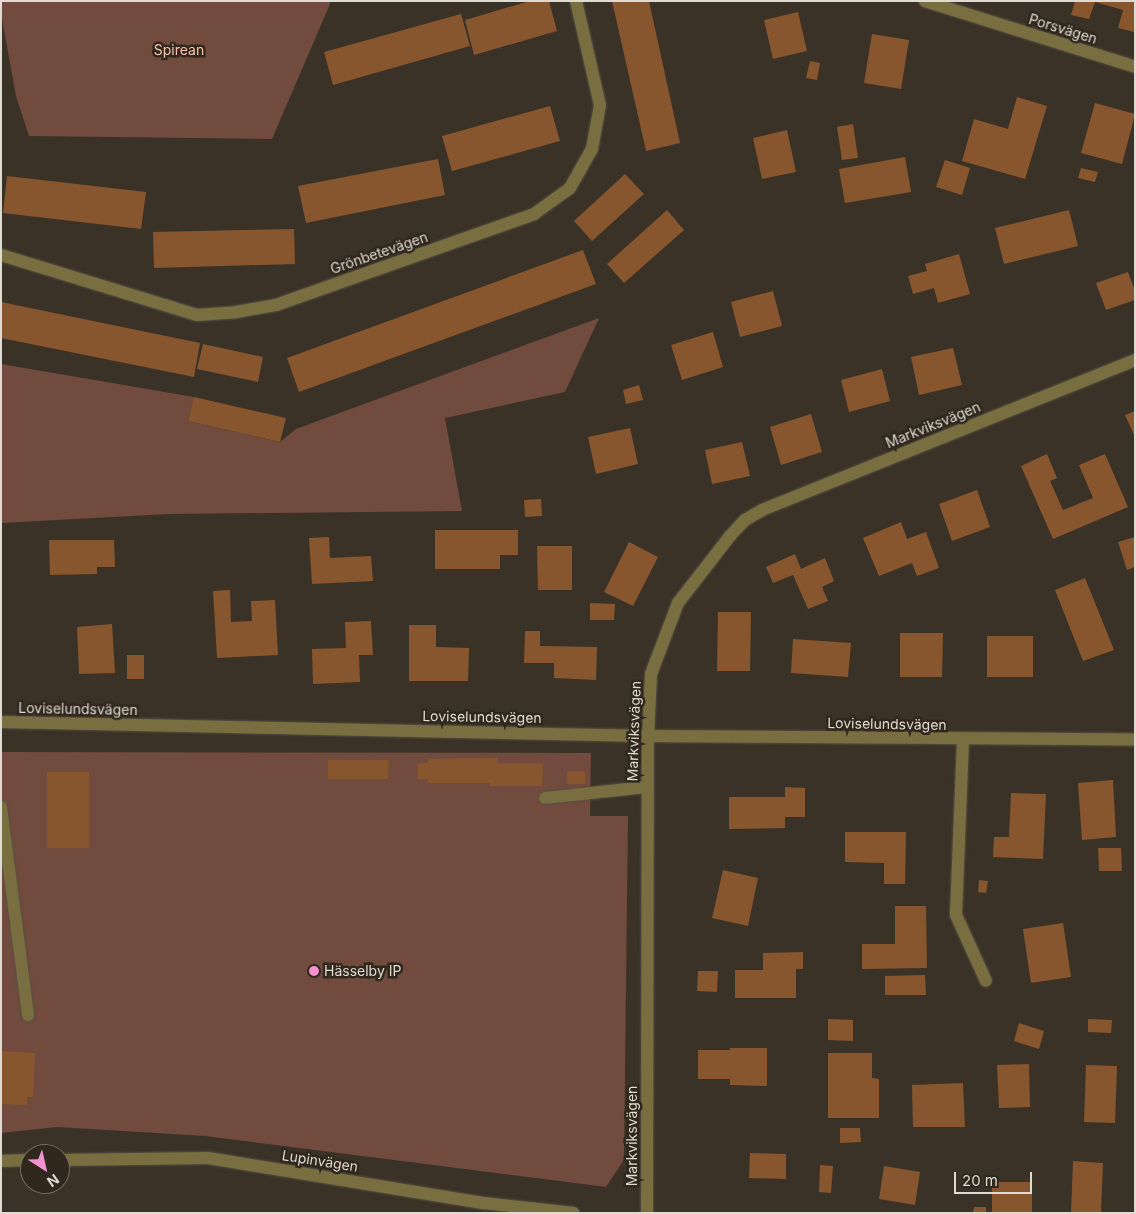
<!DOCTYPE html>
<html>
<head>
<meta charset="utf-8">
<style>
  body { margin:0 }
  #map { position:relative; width:1136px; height:1214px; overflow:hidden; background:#3a3226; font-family:Inter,sans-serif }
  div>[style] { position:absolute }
  .green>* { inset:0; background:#714b3e }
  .building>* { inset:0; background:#88562e }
  .roads { filter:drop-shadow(0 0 1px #585045) drop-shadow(0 0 1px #585045) }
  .minor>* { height:12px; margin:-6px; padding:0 6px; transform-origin:6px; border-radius:6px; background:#796e40 }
  .dots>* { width:14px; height:14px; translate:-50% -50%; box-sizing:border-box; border:2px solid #30281d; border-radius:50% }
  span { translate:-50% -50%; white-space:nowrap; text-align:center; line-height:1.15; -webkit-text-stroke:5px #30281d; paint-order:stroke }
  .street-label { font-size:14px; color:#dfdad2 }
  .park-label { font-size:14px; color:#fac2b0 }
  .poi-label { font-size:14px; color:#dfdad2 }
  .left { translate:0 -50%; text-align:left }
  .frame { position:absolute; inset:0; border:2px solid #dfdad2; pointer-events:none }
  .north { position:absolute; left:20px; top:1144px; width:50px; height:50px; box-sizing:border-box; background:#30281d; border:1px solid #766f65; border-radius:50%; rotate:145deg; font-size:14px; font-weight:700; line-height:20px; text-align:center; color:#dfdad2 }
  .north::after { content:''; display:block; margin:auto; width:18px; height:22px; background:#f591d2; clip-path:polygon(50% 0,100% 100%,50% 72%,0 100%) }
  .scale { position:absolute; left:954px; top:1172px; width:78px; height:22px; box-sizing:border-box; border:2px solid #dfdad2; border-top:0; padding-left:6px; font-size:15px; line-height:18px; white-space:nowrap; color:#dfdad2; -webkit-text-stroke:4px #30281d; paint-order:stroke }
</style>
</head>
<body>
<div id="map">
  <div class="green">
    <i style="clip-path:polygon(1px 1px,330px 1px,330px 4px,272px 139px,29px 136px,16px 96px,1px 13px)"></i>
    <i style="clip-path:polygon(599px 318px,565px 392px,445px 418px,462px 511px,169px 514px,1px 523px,1px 364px,194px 397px,188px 421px,280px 442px,296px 429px)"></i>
    <i style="clip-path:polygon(1px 752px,591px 753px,590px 816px,628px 816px,624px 1160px,606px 1187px,205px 1136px,57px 1127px,1px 1133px)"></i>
  </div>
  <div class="building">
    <i style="clip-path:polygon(530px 1px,549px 1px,557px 31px,474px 55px,465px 20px)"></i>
    <i style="clip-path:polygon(612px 1px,649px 1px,680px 143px,646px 151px)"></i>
    <i style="clip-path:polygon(1075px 1px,1135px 1px,1134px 32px,1118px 28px,1123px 10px,1095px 2px,1089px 19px,1071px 15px)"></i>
    <i style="clip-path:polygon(798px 12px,807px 51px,773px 59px,764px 20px)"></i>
    <i style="clip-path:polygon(461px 14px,470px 46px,333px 85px,324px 52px)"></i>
    <i style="clip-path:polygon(872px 34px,909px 40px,901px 89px,864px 83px)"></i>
    <i style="clip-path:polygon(810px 61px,820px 63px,817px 80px,806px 78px)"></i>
    <i style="clip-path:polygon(1017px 97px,1047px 106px,1025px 179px,962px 161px,974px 119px,1008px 129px)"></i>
    <i style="clip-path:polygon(1095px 103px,1135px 114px,1122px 164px,1081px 153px)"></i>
    <i style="clip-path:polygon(550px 106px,560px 141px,452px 171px,442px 136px)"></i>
    <i style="clip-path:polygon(853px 124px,858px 158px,842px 160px,837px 127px)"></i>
    <i style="clip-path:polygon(787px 130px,796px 172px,762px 179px,753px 138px)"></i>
    <i style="clip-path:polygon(905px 157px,911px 192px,845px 203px,839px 169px)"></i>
    <i style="clip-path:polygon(438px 159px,445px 195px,306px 223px,298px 186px)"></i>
    <i style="clip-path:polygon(945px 160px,970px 168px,962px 195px,936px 187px)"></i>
    <i style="clip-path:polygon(1081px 168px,1098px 172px,1095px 182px,1078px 178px)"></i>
    <i style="clip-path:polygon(625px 174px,644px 194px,592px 241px,574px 221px)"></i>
    <i style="clip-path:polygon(7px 176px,146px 192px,141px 229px,3px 213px)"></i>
    <i style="clip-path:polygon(667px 210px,684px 230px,624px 283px,607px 264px)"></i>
    <i style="clip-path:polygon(1069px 210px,1078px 246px,1004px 264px,995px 228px)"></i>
    <i style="clip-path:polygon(294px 229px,295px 264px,154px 268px,153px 232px)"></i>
    <i style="clip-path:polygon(583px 250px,596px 284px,299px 392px,287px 358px)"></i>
    <i style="clip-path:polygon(959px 254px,970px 294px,938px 303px,934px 288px,913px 294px,908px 276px,927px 271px,925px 264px)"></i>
    <i style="clip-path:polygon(1128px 272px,1135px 291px,1135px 300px,1106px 310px,1096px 283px)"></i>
    <i style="clip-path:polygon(773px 291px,782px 326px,740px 337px,731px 302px)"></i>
    <i style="clip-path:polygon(1px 302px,200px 343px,194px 377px,1px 338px)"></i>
    <i style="clip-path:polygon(713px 332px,723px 367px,682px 380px,671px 345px)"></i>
    <i style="clip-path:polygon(203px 344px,263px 357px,258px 382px,197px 369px)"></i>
    <i style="clip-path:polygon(953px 348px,962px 385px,919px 395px,911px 357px)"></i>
    <i style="clip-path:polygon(882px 369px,890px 401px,849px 412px,841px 380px)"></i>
    <i style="clip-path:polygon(639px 385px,643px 400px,626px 404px,623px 390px)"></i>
    <i style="clip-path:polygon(194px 397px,286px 418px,280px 442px,188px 421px)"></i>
    <i style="clip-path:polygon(1135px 411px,1135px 437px,1125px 415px)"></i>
    <i style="clip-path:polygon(811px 414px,822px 452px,781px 465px,770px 427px)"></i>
    <i style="clip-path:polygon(630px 428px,638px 464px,596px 474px,588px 437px)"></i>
    <i style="clip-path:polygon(742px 442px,750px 476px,712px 484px,705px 450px)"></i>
    <i style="clip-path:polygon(1047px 454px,1057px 478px,1050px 481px,1063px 510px,1093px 498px,1079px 465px,1105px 454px,1128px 507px,1053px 539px,1021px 466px)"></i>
    <i style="clip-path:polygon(977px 490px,990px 527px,952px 541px,939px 504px)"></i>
    <i style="clip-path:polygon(541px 499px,542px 516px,525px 517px,524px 500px)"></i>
    <i style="clip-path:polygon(901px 522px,907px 539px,926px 532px,939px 568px,917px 576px,912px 563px,879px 576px,863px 538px)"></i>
    <i style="clip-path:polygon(435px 530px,518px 530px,518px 555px,500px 555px,500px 569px,435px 569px)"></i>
    <i style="clip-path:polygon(329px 537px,330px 558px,371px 556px,373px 581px,312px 584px,309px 538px)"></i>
    <i style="clip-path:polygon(1135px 537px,1135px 567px,1127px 570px,1118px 542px)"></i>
    <i style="clip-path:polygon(49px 540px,114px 540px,115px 567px,97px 567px,97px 574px,50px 575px)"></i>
    <i style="clip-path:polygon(629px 542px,658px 557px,633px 606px,604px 592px)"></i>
    <i style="clip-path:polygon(537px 546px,572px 546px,572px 590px,538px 590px)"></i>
    <i style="clip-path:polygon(795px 554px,801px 569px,825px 558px,834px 581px,822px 587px,828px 601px,808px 609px,793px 575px,773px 583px,766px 567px)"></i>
    <i style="clip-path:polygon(1085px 578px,1114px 650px,1083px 661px,1055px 590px)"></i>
    <i style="clip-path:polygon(230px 590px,231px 622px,252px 621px,251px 601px,275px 600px,278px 655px,217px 658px,213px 591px)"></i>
    <i style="clip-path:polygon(590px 603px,615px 604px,614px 620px,590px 620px)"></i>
    <i style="clip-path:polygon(718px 612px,751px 612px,750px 671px,717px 671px)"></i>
    <i style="clip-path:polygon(371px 621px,373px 655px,359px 655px,360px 682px,313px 684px,312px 649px,346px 648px,345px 622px)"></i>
    <i style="clip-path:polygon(112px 624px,115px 673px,79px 674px,77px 627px)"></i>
    <i style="clip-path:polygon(409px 625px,436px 625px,436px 647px,469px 648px,468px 681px,409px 681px)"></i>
    <i style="clip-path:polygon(525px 631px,540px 631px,540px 646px,597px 647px,596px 680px,554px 678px,554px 663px,524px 663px)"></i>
    <i style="clip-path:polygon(900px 633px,943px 633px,942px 677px,900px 677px)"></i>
    <i style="clip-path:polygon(987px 636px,1033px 636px,1033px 677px,987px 677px)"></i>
    <i style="clip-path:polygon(793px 639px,851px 643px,848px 677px,791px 673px)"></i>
    <i style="clip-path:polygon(127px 655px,144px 655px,144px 679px,127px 679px)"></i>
    <i style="clip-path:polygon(498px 758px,498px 763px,543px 763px,542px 786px,490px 786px,490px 783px,428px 783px,428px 779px,418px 779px,418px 763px,428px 763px,428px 759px)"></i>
    <i style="clip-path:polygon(328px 760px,389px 760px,388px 779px,328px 779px)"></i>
    <i style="clip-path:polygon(567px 771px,585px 771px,585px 784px,567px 784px)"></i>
    <i style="clip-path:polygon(47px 772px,89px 772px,89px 848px,47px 848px)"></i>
    <i style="clip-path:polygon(1113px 780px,1116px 837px,1082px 840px,1078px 783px)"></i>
    <i style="clip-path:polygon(785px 787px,805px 788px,805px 817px,785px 817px,785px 828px,729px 829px,729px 797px,785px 797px)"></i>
    <i style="clip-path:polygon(1011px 793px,1046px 794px,1043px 859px,993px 857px,994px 837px,1009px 837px)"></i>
    <i style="clip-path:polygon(845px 832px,906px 832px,905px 884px,884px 884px,884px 863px,845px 862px)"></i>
    <i style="clip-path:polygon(1098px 848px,1121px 848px,1122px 871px,1099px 871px)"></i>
    <i style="clip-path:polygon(723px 870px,758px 878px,748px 926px,712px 918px)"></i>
    <i style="clip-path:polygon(979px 880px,988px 881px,986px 893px,978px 892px)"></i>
    <i style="clip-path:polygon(895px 906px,926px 906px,927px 968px,862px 969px,862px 944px,895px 944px)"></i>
    <i style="clip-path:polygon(1063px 923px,1071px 977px,1031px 983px,1023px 929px)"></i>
    <i style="clip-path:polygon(803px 952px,803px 969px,796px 969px,796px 998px,735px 998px,735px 970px,763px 970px,763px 953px)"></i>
    <i style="clip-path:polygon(698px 971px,718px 971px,717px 992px,697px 991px)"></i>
    <i style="clip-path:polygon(925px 975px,926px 995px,885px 995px,885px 976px)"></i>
    <i style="clip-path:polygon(828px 1019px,853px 1020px,853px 1041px,828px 1040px)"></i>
    <i style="clip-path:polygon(1088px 1019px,1112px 1020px,1111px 1033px,1088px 1032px)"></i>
    <i style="clip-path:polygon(1019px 1023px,1044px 1031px,1039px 1049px,1014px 1041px)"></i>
    <i style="clip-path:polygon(730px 1048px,767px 1048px,767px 1086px,730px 1085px,730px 1079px,698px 1079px,698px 1050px,730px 1050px)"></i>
    <i style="clip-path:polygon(1px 1051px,35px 1053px,33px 1097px,27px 1097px,27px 1105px,1px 1104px)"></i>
    <i style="clip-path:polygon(828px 1053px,872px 1053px,872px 1078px,879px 1079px,879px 1118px,828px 1118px)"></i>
    <i style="clip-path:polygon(1029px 1064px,1030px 1107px,999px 1108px,997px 1065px)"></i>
    <i style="clip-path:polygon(1086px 1065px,1117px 1066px,1115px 1123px,1084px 1122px)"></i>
    <i style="clip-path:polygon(963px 1083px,965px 1127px,913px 1127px,912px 1085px)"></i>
    <i style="clip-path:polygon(840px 1128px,860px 1128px,861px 1142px,840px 1143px)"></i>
    <i style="clip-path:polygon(750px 1153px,786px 1154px,786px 1179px,749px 1178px)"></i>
    <i style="clip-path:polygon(1073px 1161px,1103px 1163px,1101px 1213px,1071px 1213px)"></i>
    <i style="clip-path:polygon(820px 1165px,833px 1166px,831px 1193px,819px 1192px)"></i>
    <i style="clip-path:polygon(884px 1166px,920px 1172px,915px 1205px,879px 1199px)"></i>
    <i style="clip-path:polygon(992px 1182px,1032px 1182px,1032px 1213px,992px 1213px)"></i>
    <i style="clip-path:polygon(974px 1207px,986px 1207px,986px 1213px,973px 1213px)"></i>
  </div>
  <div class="roads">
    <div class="minor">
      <i style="left:925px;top:1px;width:220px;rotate:17.4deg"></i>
      <i style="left:1px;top:255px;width:205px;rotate:17deg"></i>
      <i style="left:197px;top:315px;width:39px;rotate:-4deg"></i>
      <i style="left:236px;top:312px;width:41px;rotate:-9.9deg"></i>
      <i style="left:276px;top:305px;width:274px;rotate:-19.4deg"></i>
      <i style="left:534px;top:214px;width:44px;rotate:-35.8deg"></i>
      <i style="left:570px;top:188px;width:45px;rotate:-60.6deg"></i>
      <i style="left:592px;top:149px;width:45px;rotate:-79.7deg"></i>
      <i style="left:600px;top:105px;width:107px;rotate:-103deg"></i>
      <i style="left:1px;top:722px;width:647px;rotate:1.24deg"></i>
      <i style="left:648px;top:736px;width:487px;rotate:0.4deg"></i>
      <i style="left:963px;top:740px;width:175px;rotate:92.3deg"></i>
      <i style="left:956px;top:915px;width:72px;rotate:65.6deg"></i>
      <i style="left:545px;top:798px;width:103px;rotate:-6.2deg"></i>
      <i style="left:1px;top:807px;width:210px;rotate:82.6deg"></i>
      <i style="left:60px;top:1160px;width:148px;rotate:-0.8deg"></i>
      <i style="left:208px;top:1158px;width:280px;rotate:9.3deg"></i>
      <i style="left:484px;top:1203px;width:90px;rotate:6.4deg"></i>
      <i style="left:1px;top:1161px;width:29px;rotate:-2deg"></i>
      <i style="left:647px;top:1213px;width:477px;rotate:-89.9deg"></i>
      <i style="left:648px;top:736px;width:62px;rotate:-87.2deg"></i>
      <i style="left:651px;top:674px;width:76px;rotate:-69.2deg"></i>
      <i style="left:678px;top:603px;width:85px;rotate:-52.2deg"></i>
      <i style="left:730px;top:536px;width:22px;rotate:-47deg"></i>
      <i style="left:745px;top:520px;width:20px;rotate:-30deg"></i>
      <i style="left:762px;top:510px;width:402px;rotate:-21.9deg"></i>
    </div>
  </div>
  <div class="dots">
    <i style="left:314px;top:971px;background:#f591d2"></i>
  </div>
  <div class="street-label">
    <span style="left:1063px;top:29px;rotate:17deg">Porsvägen</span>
    <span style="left:379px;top:253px;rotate:-19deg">Grönbetevägen</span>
    <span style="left:933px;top:425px;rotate:-22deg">Markviksvägen</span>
    <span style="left:78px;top:709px;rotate:1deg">Loviselundsvägen</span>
    <span style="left:482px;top:717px;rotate:1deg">Loviselundsvägen</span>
    <span style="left:887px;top:724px;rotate:1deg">Loviselundsvägen</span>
    <span style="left:634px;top:731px;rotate:-88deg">Markviksvägen</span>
    <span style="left:632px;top:1136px;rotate:-90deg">Markviksvägen</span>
    <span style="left:320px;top:1161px;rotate:9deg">Lupinvägen</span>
  </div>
  <div class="park-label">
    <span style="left:179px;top:50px">Spirean</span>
  </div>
  <div class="poi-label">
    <span class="left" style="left:324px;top:971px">Hässelby IP</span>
  </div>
  <div class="frame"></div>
  <div class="north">N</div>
  <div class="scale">20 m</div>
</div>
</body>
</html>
